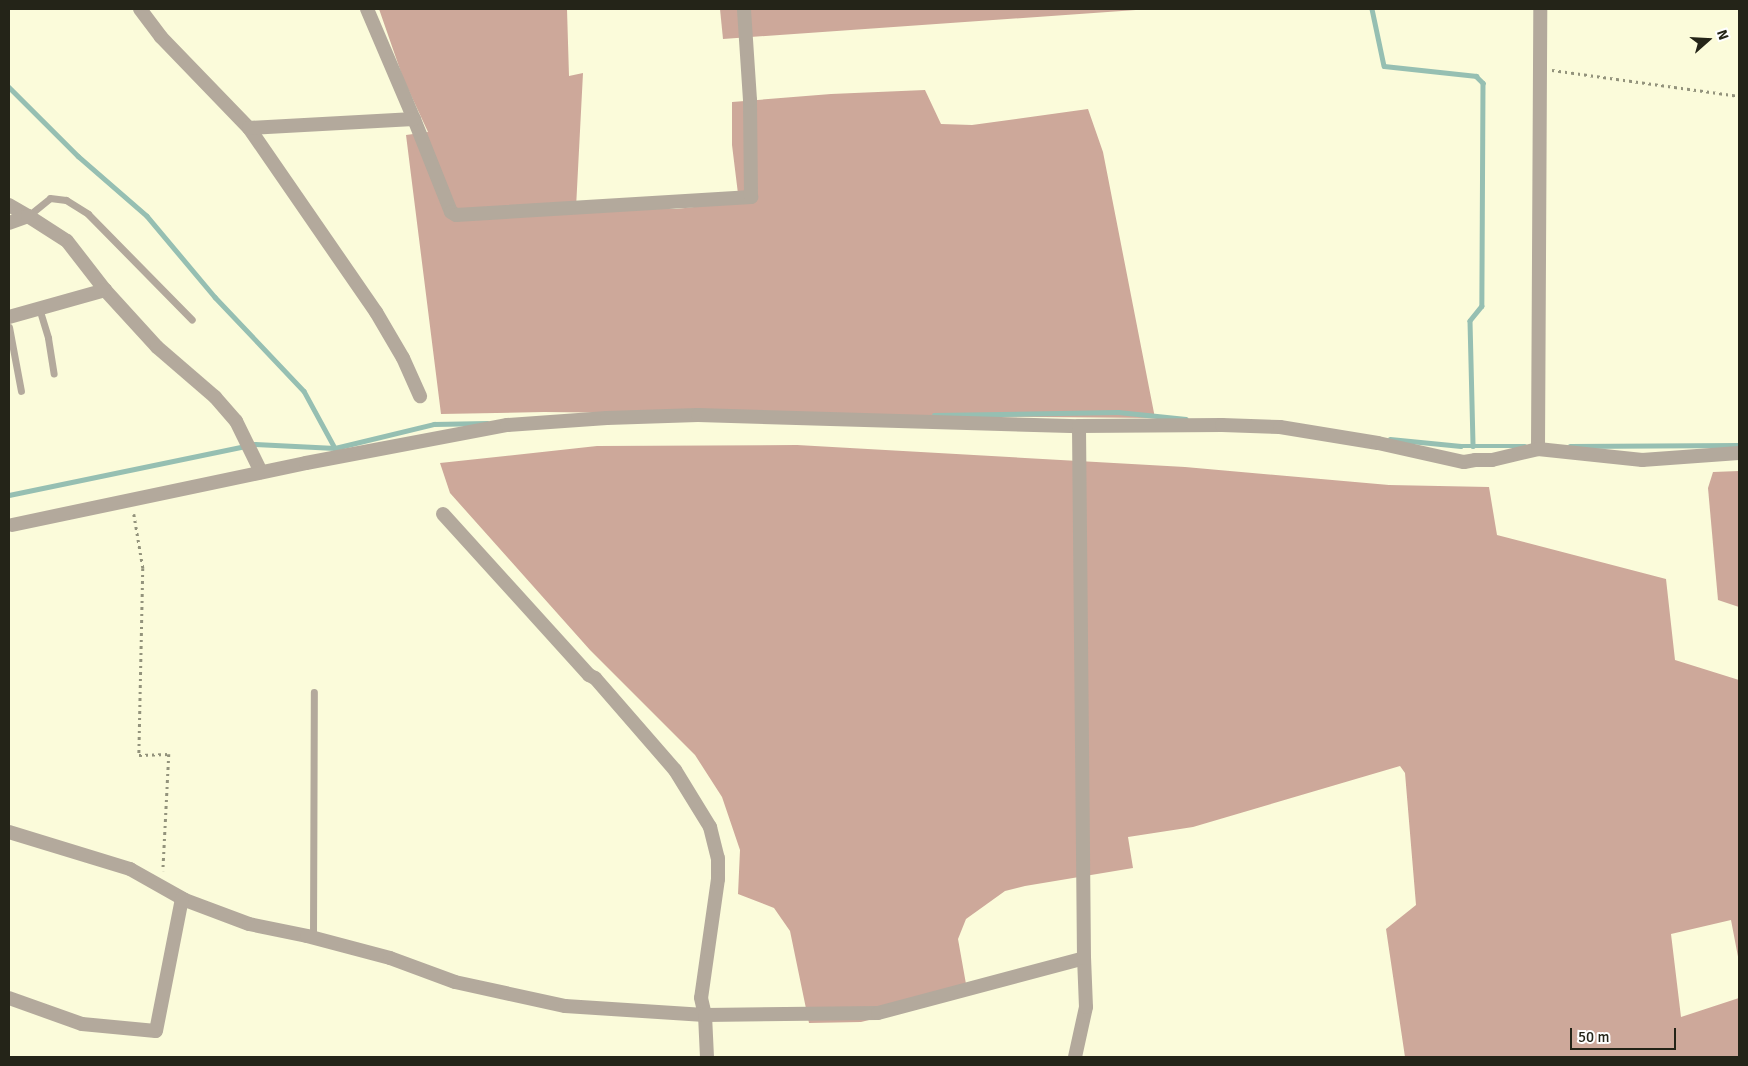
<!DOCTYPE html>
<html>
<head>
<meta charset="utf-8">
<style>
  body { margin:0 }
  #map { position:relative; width:1748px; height:1066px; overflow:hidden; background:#fbfbda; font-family:Signika,sans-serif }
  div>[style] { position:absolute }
  .forest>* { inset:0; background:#cda89a }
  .stream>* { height:4.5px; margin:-2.25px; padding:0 2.25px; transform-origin:2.25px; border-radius:2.25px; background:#96bfb2 }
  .path>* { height:2.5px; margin-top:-1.25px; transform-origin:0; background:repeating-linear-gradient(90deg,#93937c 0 2.5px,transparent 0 6.5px) }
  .service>* { height:7px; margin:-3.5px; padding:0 3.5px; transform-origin:3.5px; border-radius:3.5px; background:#b3a99c }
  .minor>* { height:14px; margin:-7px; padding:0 7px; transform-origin:7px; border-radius:7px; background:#b3a99c }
  .tertiary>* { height:14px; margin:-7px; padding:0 7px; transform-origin:7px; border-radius:7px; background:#b3a99c }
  span { translate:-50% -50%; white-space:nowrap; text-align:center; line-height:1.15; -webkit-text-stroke:4px #fff; paint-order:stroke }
  .frame { position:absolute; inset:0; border:10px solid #242418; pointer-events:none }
  .north { position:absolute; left:1683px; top:15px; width:50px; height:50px; -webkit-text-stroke:4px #fff; paint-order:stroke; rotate:71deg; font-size:14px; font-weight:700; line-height:20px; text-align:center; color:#242418 }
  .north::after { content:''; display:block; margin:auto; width:18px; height:22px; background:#242418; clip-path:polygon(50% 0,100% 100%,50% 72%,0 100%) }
  .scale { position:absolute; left:1570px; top:1028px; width:106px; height:22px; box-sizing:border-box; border:2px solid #242418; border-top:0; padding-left:6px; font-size:15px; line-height:18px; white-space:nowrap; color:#242418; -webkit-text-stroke:4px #fff; paint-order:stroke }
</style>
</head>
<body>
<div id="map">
  <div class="forest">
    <i style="clip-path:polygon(379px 9px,567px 9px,569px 76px,583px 73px,576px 208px,676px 209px,739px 202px,732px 145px,732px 102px,831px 94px,925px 90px,941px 124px,972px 125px,1088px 109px,1103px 152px,1155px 418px,544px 412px,441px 414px,406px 135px,428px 132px,403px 78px)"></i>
    <i style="clip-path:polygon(720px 9px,1150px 9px,723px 39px)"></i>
    <i style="clip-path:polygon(797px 445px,1185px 467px,1389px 485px,1489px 487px,1497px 535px,1666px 579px,1675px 660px,1739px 680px,1739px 962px,1731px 920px,1671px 934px,1681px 1017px,1739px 998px,1739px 1057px,1405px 1057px,1386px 929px,1416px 905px,1405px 773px,1400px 766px,1193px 827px,1128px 837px,1133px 868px,1025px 886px,1005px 891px,966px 919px,958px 939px,966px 984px,962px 997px,861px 1022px,809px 1023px,790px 931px,774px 908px,738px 894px,740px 850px,722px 797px,695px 755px,590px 650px,450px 493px,440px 463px,597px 446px)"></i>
    <i style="clip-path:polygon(1739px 471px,1739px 607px,1718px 600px,1708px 488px,1713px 472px)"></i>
  </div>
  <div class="stream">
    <i style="left:1372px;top:9px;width:58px;rotate:78.1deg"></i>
    <i style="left:1384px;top:66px;width:93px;rotate:6.2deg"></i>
    <i style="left:1476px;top:76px;width:10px;rotate:45deg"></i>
    <i style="left:1483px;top:83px;width:223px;rotate:90.3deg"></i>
    <i style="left:1482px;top:306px;width:19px;rotate:129deg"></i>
    <i style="left:1470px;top:321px;width:125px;rotate:88.6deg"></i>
    <i style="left:9px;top:87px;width:98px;rotate:45deg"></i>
    <i style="left:78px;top:156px;width:91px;rotate:41deg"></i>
    <i style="left:147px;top:216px;width:106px;rotate:50deg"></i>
    <i style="left:215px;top:297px;width:129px;rotate:46.6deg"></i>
    <i style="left:304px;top:391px;width:65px;rotate:61.5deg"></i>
    <i style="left:934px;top:415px;width:184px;rotate:-0.9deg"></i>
    <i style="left:1118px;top:412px;width:68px;rotate:5.9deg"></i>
    <i style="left:1390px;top:439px;width:71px;rotate:5.6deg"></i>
    <i style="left:1461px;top:446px;width:64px"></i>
    <i style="left:1570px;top:446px;width:169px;rotate:-0.3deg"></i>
    <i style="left:9px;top:495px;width:251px;rotate:-11.7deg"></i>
    <i style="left:255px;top:444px;width:80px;rotate:2.9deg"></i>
    <i style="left:335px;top:448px;width:102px;rotate:-13.6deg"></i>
    <i style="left:434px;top:424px;width:53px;rotate:-1.1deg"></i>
  </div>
  <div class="path">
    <i style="left:1552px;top:70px;width:189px;rotate:7.9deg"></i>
    <i style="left:134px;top:514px;width:55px;rotate:80.5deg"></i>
    <i style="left:143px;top:568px;width:187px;rotate:91.2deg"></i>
    <i style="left:139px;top:755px;width:30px;rotate:-2deg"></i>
    <i style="left:169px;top:754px;width:117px;rotate:92.9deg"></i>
  </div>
  <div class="service">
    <i style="left:28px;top:216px;width:28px;rotate:-39deg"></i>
    <i style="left:50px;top:198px;width:16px;rotate:7deg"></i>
    <i style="left:66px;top:200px;width:26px;rotate:32deg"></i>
    <i style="left:88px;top:214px;width:148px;rotate:45.5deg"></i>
    <i style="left:39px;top:308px;width:31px;rotate:73deg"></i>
    <i style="left:48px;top:338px;width:36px;rotate:81deg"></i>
    <i style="left:9px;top:327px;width:65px;rotate:79.4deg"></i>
    <i style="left:313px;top:938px;width:246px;rotate:-89.8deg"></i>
  </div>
  <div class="minor">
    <i style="left:140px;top:9px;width:35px;rotate:53deg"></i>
    <i style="left:161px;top:37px;width:127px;rotate:46deg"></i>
    <i style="left:249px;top:128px;width:224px;rotate:55.4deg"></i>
    <i style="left:376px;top:312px;width:53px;rotate:59.6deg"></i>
    <i style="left:403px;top:358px;width:42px;rotate:65.9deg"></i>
    <i style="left:367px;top:9px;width:120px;rotate:66.9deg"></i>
    <i style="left:414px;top:119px;width:100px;rotate:68.3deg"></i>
    <i style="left:451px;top:212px;width:6px;rotate:31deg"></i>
    <i style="left:456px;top:215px;width:296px;rotate:-3.5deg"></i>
    <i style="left:751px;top:197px;width:97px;rotate:-90.6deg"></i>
    <i style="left:750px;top:100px;width:91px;rotate:-93.8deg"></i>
    <i style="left:249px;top:128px;width:165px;rotate:-3.1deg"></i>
    <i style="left:9px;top:205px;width:22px;rotate:30deg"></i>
    <i style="left:9px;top:223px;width:20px;rotate:-20deg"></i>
    <i style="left:28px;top:216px;width:46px;rotate:32.7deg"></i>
    <i style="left:67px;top:241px;width:62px;rotate:52.2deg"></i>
    <i style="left:105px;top:290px;width:77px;rotate:47.6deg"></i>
    <i style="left:157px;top:347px;width:77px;rotate:40.8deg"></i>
    <i style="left:215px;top:397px;width:32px;rotate:49deg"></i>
    <i style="left:236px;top:421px;width:57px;rotate:63.9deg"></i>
    <i style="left:9px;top:317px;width:100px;rotate:-15.7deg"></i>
    <i style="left:1538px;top:449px;width:440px;rotate:-89.7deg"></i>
    <i style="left:1475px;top:460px;width:17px"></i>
    <i style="left:1492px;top:460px;width:47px;rotate:-13.4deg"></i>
    <i style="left:1538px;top:449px;width:105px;rotate:6deg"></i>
    <i style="left:1642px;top:460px;width:97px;rotate:-4.1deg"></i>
    <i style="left:443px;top:514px;width:217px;rotate:47.8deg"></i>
    <i style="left:589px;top:675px;width:7px;rotate:27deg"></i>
    <i style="left:595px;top:678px;width:122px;rotate:49deg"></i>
    <i style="left:675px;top:770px;width:67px;rotate:58.4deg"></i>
    <i style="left:710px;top:827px;width:32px;rotate:76deg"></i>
    <i style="left:718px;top:858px;width:21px;rotate:90deg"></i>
    <i style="left:718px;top:879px;width:120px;rotate:98.1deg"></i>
    <i style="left:701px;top:998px;width:17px;rotate:77deg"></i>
    <i style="left:705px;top:1015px;width:42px;rotate:87.3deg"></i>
    <i style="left:9px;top:832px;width:127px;rotate:17deg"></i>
    <i style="left:130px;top:869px;width:63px;rotate:29.4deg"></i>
    <i style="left:185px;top:900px;width:68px;rotate:20.6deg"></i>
    <i style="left:249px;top:924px;width:59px;rotate:11.7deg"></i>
    <i style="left:307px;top:936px;width:86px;rotate:14.8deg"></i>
    <i style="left:390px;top:958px;width:69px;rotate:20.3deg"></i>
    <i style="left:455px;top:982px;width:113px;rotate:12.3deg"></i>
    <i style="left:565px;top:1006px;width:140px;rotate:3.7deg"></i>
    <i style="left:705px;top:1015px;width:173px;rotate:-0.7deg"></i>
    <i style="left:878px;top:1013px;width:213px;rotate:-14.9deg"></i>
    <i style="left:9px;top:998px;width:77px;rotate:19.6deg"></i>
    <i style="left:82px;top:1024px;width:74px;rotate:5.4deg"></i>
    <i style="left:156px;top:1031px;width:135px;rotate:-78.9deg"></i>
    <i style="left:1075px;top:1057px;width:51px;rotate:-77.6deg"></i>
    <i style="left:1086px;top:1007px;width:49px;rotate:-92.3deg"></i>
    <i style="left:1084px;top:958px;width:532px;rotate:-90.54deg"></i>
  </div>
  <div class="tertiary">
    <i style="left:12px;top:525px;width:300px;rotate:-11.9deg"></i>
    <i style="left:306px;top:463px;width:205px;rotate:-10.7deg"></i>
    <i style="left:507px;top:425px;width:100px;rotate:-4deg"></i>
    <i style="left:607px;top:418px;width:91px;rotate:-1.9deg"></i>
    <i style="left:698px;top:415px;width:381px;rotate:1.7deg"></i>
    <i style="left:1079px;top:426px;width:143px;rotate:-0.4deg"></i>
    <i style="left:1222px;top:425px;width:58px;rotate:2deg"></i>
    <i style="left:1280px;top:427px;width:99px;rotate:9.3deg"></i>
    <i style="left:1378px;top:443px;width:88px;rotate:12.5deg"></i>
    <i style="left:1464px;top:462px;width:11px;rotate:-10deg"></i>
  </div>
  <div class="frame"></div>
  <div class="north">N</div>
  <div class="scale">50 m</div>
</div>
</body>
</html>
